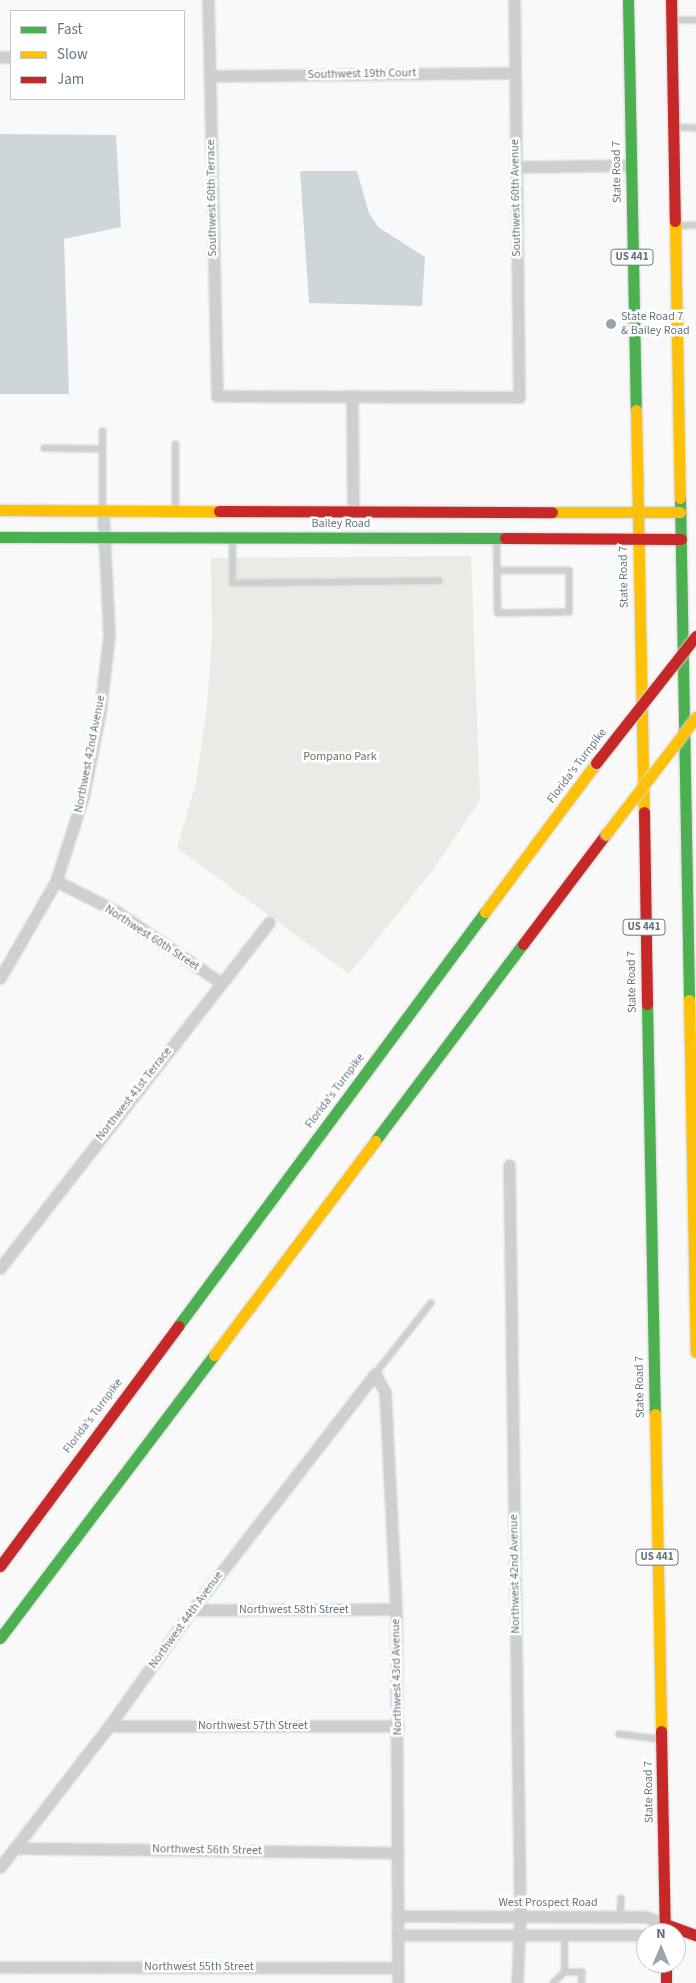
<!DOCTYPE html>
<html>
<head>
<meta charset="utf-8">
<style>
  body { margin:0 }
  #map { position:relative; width:696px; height:1983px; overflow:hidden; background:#f9f9f9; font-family:"Source Sans 3",sans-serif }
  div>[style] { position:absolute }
  .green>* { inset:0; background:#e8ebe6 }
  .water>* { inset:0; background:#ced6d9 }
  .roads { filter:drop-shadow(0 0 1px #d5d6d7) drop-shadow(0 0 1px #d5d6d7) }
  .lane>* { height:5.5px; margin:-2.75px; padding:0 2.75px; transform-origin:2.75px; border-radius:2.75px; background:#cecfd0 }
  .street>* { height:11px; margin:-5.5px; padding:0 5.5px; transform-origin:5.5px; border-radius:5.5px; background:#cecfd0 }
  .fast>* { height:11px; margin:-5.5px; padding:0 5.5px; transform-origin:5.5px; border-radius:5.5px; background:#4caf50 }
  .slow>* { height:11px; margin:-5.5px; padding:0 5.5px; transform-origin:5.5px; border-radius:5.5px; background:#ffc107 }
  .jam>* { height:11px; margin:-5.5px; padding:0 5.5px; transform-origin:5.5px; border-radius:5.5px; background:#c62828 }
  .bridges { filter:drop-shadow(0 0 1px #d5d6d6) drop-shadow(0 0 1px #d5d6d6) }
  .slow-bridge>* { height:11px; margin:-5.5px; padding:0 5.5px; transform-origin:5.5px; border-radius:5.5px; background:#ffc107 }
  .jam-bridge>* { height:11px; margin:-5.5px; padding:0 5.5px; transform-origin:5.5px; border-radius:5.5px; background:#c62828 }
  .dots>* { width:14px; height:14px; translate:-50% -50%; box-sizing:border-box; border:2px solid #fff; border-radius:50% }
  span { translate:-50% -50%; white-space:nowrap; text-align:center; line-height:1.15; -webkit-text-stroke:5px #fff; paint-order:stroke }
  .shield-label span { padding:1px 4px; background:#fff; border:1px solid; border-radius:4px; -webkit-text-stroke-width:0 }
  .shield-label { font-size:11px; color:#657683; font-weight:700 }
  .street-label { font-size:12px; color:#657683 }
  .poi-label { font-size:12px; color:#657683 }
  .left { translate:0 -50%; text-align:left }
  .park-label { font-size:12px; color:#687a64 }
  .legend { position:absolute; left:10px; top:10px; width:175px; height:90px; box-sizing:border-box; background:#fff; border:1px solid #c1c8cd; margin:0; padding:6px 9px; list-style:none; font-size:15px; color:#657683 }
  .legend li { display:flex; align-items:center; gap:10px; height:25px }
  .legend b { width:25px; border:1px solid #c1c8cd }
  .north { position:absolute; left:636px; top:1923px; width:50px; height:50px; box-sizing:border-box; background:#fff; border:1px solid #c1c8cd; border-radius:50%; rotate:0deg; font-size:14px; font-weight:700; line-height:20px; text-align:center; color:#657683 }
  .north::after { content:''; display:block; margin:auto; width:18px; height:22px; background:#99a4ac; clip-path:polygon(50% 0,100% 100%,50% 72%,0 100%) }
</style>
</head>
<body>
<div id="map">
  <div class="green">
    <i style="clip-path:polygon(471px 556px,480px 800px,433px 870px,349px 974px,177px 848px,196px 783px,207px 707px,212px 637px,211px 558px)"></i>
  </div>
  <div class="water">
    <i style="clip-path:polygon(0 134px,116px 135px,121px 227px,64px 239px,69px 394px,0 394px)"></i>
    <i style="clip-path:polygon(300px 171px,357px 171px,369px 213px,378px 227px,425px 257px,422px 306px,309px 303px)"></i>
  </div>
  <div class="roads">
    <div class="lane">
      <i style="left:674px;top:20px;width:22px"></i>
      <i style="left:675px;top:127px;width:21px;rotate:3deg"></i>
      <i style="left:677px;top:226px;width:19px;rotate:-3deg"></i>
      <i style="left:103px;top:431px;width:78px;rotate:90deg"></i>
      <i style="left:176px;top:444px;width:65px;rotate:90deg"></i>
      <i style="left:44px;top:448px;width:59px;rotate:1deg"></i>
      <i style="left:233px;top:539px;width:44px;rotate:90deg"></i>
      <i style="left:233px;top:583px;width:206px;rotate:-0.6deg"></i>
      <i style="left:497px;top:541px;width:72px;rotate:89.2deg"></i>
      <i style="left:498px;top:613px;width:71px;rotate:-0.8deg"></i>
      <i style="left:569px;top:612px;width:41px;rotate:-90deg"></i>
      <i style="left:569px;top:571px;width:71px;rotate:180deg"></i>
      <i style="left:375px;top:1374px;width:90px;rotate:-51.7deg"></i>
      <i style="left:619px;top:1734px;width:40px;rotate:7.1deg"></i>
      <i style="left:620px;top:1917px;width:18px;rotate:-87deg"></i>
      <i style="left:565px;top:1935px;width:37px;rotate:90deg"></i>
      <i style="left:565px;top:1972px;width:17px"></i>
      <i style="left:582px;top:1972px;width:11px;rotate:90deg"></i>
      <i style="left:553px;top:1983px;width:16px;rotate:-43deg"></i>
    </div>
    <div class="street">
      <i style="left:208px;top:0;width:396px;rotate:88.7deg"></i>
      <i style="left:217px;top:396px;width:302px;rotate:0.2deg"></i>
      <i style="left:519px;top:397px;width:397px;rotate:-90.7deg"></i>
      <i style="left:0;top:57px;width:11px"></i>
      <i style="left:210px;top:76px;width:305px;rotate:-0.6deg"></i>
      <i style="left:516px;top:167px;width:115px;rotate:-1deg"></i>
      <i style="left:352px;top:396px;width:116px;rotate:89.5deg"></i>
      <i style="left:56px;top:881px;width:67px;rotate:26.6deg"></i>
      <i style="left:116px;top:911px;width:127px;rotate:34.4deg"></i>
      <i style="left:0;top:978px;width:112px;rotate:-60deg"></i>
      <i style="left:56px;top:881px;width:88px;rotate:-72.2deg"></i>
      <i style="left:83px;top:797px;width:87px;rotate:-78.7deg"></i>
      <i style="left:100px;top:712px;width:78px;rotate:-83.3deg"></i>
      <i style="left:109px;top:635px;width:124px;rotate:-92.8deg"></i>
      <i style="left:509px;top:1165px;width:752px;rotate:89.16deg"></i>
      <i style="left:520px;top:1917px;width:66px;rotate:92.6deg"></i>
      <i style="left:0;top:1268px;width:438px;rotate:-52.1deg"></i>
      <i style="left:192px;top:1610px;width:204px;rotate:-0.3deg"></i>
      <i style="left:109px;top:1726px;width:289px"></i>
      <i style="left:15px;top:1848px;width:383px;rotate:0.7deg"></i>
      <i style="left:0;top:1867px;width:178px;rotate:-52.3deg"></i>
      <i style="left:109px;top:1726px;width:143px;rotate:-54.4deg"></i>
      <i style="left:192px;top:1610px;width:299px;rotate:-52.2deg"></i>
      <i style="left:375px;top:1374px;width:21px;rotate:61deg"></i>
      <i style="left:385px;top:1392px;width:217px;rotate:87.1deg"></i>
      <i style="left:396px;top:1609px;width:374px;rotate:89.7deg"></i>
      <i style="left:397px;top:1916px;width:249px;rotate:0.2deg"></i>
      <i style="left:646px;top:1917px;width:20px;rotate:20deg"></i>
      <i style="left:397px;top:1935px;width:249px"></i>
      <i style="left:0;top:1967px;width:397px;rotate:0.1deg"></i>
    </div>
    <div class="fast">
      <i style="left:628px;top:0;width:410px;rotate:88.9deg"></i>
      <i style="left:680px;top:498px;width:502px;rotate:88.97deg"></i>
      <i style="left:0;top:537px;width:505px;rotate:0.11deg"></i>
      <i style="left:647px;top:1004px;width:410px;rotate:88.9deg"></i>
      <i style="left:375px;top:1141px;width:246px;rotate:-53.1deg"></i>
      <i style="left:178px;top:1326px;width:515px;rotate:-53.44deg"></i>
      <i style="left:0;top:1638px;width:355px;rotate:-52.9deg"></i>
    </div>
    <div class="slow">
      <i style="left:675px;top:221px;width:277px;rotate:89deg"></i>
      <i style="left:636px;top:410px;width:402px;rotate:88.9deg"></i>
      <i style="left:0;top:510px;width:219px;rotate:0.3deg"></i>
      <i style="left:552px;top:512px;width:128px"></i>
      <i style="left:485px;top:912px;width:186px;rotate:-53.3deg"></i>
      <i style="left:689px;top:1000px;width:352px;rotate:88.9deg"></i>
      <i style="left:214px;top:1355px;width:268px;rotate:-53deg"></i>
      <i style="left:655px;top:1414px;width:317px;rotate:88.9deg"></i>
    </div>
    <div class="jam">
      <i style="left:671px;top:0;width:221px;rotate:89deg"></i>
      <i style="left:219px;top:511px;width:333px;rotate:0.2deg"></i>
      <i style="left:505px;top:538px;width:176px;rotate:0.3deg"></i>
      <i style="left:644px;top:812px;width:192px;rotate:89.1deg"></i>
      <i style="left:523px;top:944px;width:138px;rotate:-53deg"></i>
      <i style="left:0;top:1566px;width:299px;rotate:-53.4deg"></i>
      <i style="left:661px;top:1731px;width:202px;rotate:88.9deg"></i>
      <i style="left:665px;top:1924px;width:33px;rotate:20deg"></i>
      <i style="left:666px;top:1963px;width:20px;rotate:90deg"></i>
    </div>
  </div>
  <div class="bridges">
    <div class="slow-bridge">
      <i style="left:606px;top:834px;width:148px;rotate:-52.4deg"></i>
    </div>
    <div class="jam-bridge">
      <i style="left:596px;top:763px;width:162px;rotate:-51.8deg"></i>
    </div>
  </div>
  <div class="dots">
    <i style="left:611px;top:324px;background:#99a4ac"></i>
  </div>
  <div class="shield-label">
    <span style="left:632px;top:257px">US 441</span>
    <span style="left:644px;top:927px">US 441</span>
    <span style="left:657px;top:1557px">US 441</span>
  </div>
  <div class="street-label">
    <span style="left:362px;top:74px;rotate:-1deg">Southwest 19th Court</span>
    <span style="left:617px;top:172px;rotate:-91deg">State Road 7</span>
    <span style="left:212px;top:198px;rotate:-91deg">Southwest 60th Terrace</span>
    <span style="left:516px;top:198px;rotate:-91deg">Southwest 60th Avenue</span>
    <span style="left:341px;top:524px">Bailey Road</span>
    <span style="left:624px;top:577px;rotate:-91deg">State Road 7</span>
    <span style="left:90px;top:754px;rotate:-79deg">Northwest 42nd Avenue</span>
    <span style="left:577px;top:766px;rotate:-53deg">Florida's Turnpike</span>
    <span style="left:152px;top:938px;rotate:33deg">Northwest 60th Street</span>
    <span style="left:632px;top:982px;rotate:-91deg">State Road 7</span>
    <span style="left:335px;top:1091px;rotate:-53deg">Florida's Turnpike</span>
    <span style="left:134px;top:1094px;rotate:-52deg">Northwest 41st Terrace</span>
    <span style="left:640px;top:1387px;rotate:-91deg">State Road 7</span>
    <span style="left:93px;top:1416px;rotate:-53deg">Florida's Turnpike</span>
    <span style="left:515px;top:1574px;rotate:-91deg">Northwest 42nd Avenue</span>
    <span style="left:294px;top:1610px">Northwest 58th Street</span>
    <span style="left:186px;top:1620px;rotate:-54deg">Northwest 44th Avenue</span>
    <span style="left:397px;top:1677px;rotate:-91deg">Northwest 43rd Avenue</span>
    <span style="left:253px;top:1726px">Northwest 57th Street</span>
    <span style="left:649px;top:1792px;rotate:-91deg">State Road 7</span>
    <span style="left:207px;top:1850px;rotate:1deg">Northwest 56th Street</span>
    <span style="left:548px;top:1903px">West Prospect Road</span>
    <span style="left:199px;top:1967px">Northwest 55th Street</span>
  </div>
  <div class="poi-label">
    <span class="left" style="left:621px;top:324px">State Road 7<br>&amp; Bailey Road</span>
  </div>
  <div class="park-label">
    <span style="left:340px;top:757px">Pompano Park</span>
  </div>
  <ul class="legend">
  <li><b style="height:6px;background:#4caf50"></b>Fast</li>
  <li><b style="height:6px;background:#ffc107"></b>Slow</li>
  <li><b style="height:6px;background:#c62828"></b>Jam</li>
  </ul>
  <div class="north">N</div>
</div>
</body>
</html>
